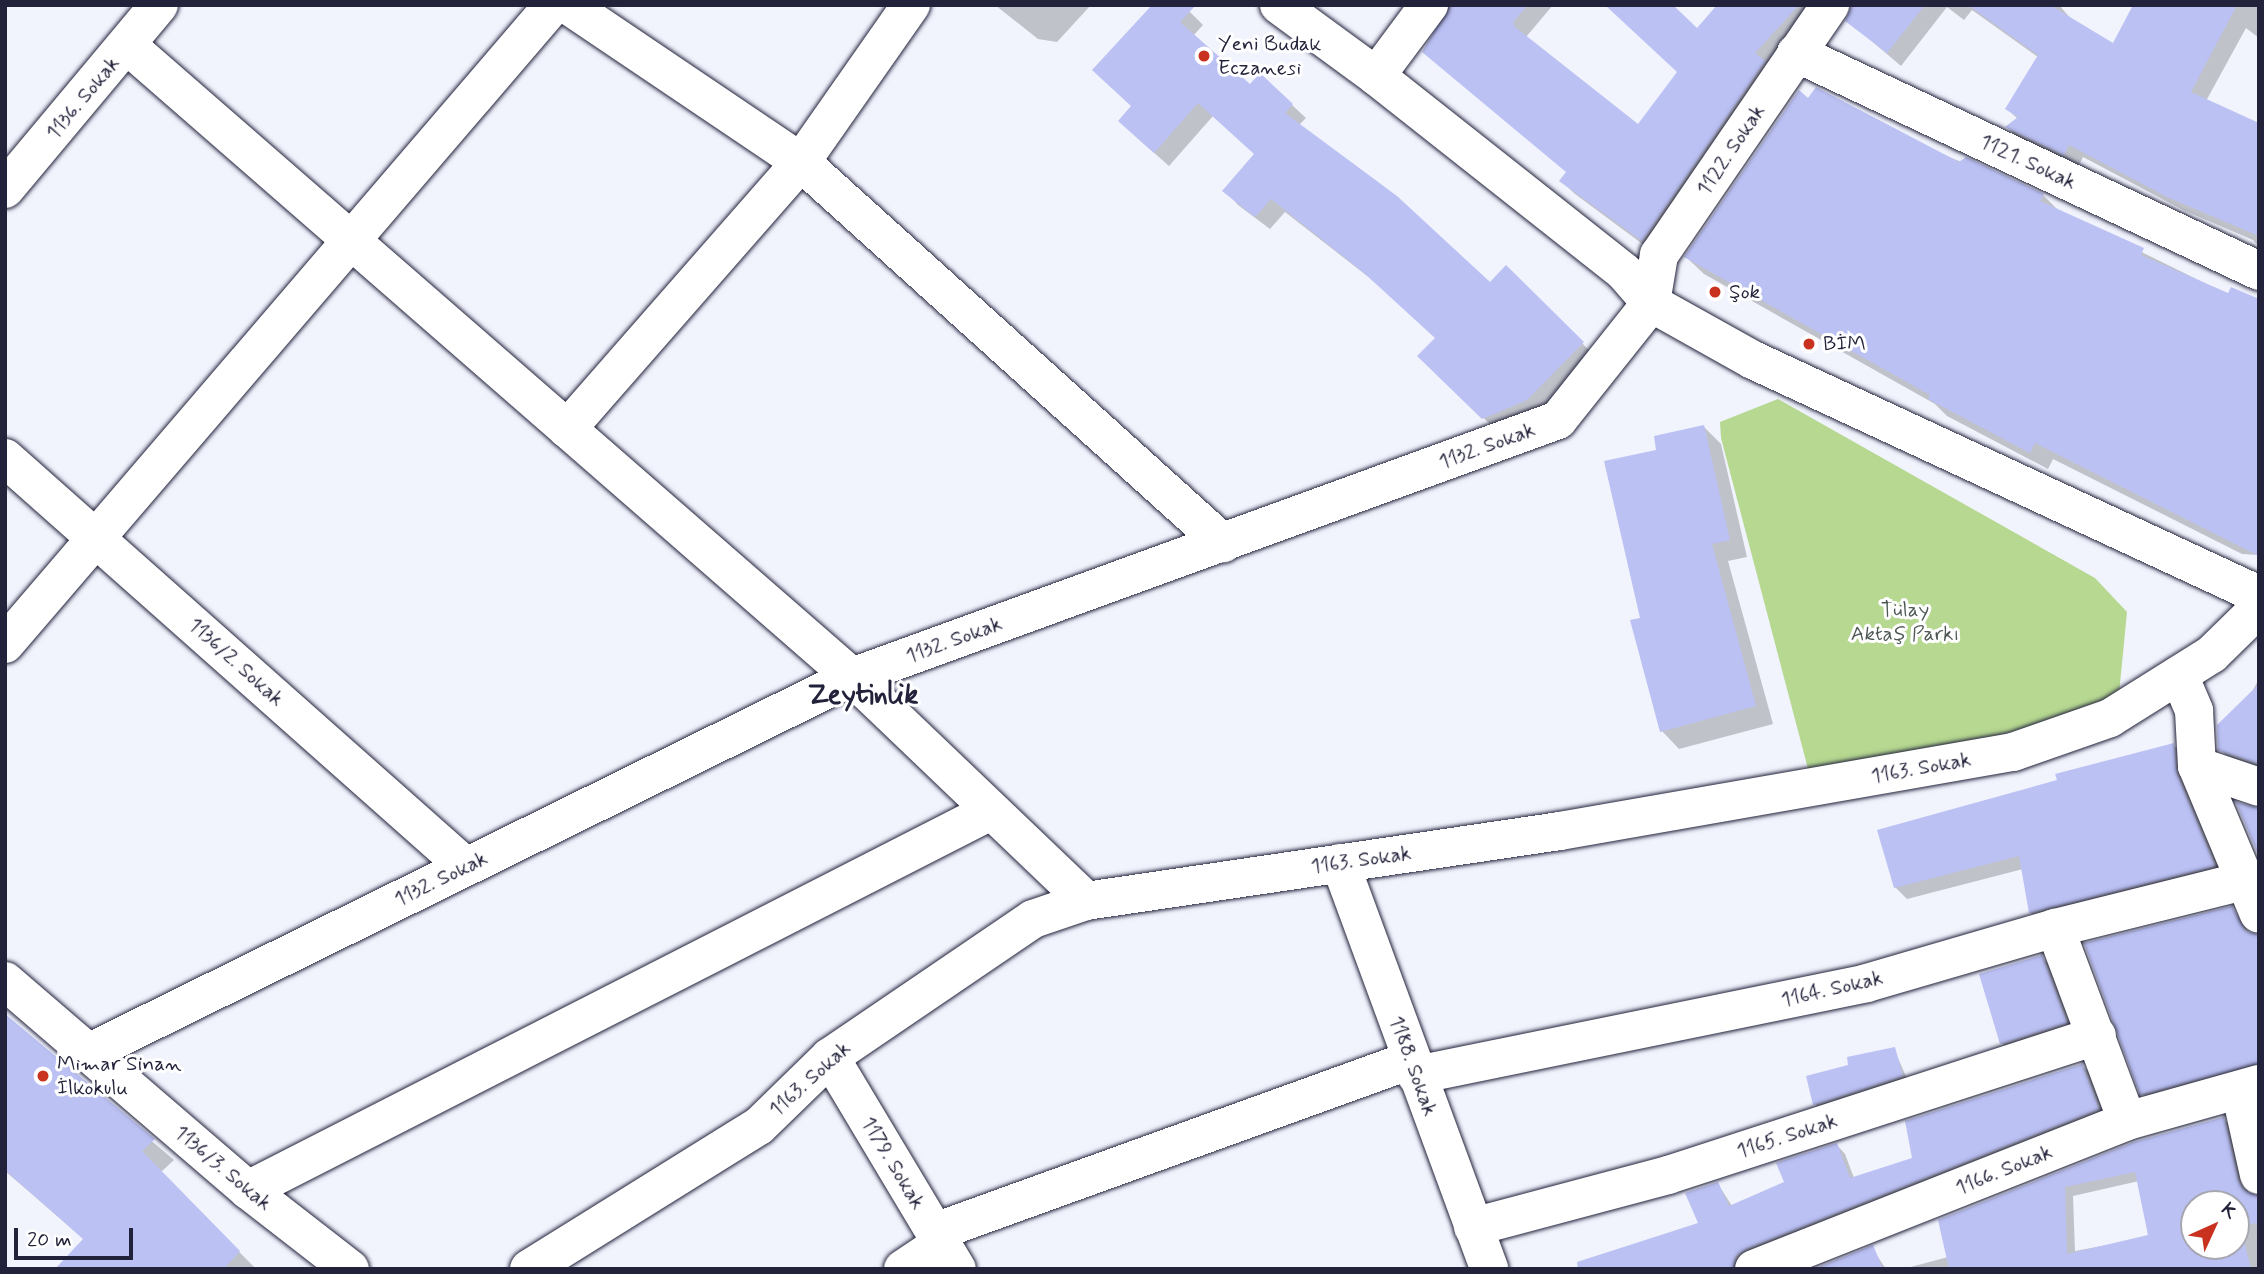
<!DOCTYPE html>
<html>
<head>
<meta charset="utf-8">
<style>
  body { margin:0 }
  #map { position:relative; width:2264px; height:1274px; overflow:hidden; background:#f1f3fd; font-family:Mynerve,sans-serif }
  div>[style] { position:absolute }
  .green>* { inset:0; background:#b6d891 }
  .shadow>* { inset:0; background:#0003 }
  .building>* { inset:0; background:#bbc1f3 }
  .roads { filter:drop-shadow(0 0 2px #22223b) drop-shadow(0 0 2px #22223b) }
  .minor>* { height:38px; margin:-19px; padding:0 19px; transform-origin:19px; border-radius:19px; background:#fff }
  .dots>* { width:19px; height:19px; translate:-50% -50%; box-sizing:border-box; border:4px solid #fff; border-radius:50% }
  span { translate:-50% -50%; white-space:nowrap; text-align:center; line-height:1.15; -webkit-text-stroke:6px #fff; paint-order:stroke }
  .poi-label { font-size:21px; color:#22223b }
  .left { translate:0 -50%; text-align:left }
  .street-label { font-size:21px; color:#22223b }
  .park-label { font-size:21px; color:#4e5955 }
  .district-label { font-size:28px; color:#22223b; font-weight:700 }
  .frame { position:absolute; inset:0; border:7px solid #22223b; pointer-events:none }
  .north { position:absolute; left:2180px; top:1190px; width:70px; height:70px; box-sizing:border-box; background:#fff; border:2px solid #a7a7b1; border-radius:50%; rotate:45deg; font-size:19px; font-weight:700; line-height:28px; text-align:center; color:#22223b }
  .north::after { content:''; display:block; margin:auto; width:24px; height:32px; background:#c8321e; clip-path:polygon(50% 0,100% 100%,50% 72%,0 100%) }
  .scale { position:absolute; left:14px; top:1228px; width:119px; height:32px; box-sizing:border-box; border:4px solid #22223b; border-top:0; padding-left:9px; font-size:21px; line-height:24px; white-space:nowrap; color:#22223b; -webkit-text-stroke:5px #fff; paint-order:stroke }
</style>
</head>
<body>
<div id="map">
  <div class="green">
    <i style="clip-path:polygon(1778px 399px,2095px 578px,2127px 612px,2118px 704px,1812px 784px,1721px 438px,1720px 422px)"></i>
  </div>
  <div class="shadow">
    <i style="clip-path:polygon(995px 5px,1091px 5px,1057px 42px,1038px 39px)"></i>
    <i style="clip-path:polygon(1183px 5px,1203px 25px,1193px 36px,1251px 86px,1292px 105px,1306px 118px,1299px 125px,1490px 284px,1506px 268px,1596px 357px,1541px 414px,1497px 431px,1420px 356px,1437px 338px,1380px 286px,1285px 212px,1270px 229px,1238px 205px,1225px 191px,1256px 155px,1213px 116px,1169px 166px,1134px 135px,1133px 106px)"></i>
    <i style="clip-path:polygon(1455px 5px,1553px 5px,1526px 37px,1639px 126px,1679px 72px,1697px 30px,1720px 5px,1826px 5px,1656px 254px,1575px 194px,1561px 181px,1568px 173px,1424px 51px)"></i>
    <i style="clip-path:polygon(1853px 5px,2059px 5px,2072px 20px,2113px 45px,2135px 5px,2259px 5px,2259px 38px,2246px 28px,2206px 101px,2259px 124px,2259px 247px,2253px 240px,2183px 210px,2083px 157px,2078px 167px,2020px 140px,2007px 127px,2018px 119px,2007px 109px,2038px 57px,1972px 10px,1964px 20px,1947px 7px,1901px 66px,1848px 21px)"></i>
    <i style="clip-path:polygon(1808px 100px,2043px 195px,2060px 212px,2229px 295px,2259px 555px,2242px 554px,2053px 459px,2048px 469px,1947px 416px,1935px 404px,1704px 274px,1686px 257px)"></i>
    <i style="clip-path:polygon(1704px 427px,1721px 444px,1747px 557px,1728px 561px,1773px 724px,1679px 749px,1662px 731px,1642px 619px,1658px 451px)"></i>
    <i style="clip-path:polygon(2259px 679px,2259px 768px,2229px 758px,2220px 749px)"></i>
    <i style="clip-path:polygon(2173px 745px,2185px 756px,2225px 877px,2042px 924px,2030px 912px,2023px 869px,1907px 899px,1895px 887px,2059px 781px)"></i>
    <i style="clip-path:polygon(2232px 908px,2250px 934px,2259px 935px,2259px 1072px,2151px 1102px,2142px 1094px)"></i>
    <i style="clip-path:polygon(2041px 957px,2051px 966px,2075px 1032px,2011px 1053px,2002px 1043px)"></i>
    <i style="clip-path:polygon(5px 1017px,174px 1160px,161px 1172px,256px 1269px,58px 1269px,85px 1240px,5px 1171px)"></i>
    <i style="clip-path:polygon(1894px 1049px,1908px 1081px,1820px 1110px,1815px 1104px,1850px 1066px)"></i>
    <i style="clip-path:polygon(2082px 1066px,2091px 1074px,2107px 1117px,1745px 1269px,1572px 1269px,1700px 1224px,1718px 1184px,1732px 1206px,1786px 1183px,1837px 1145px,1845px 1154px,1854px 1178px,1914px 1159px)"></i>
    <i style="clip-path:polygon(evenodd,2223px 1119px,2232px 1127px,2249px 1193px,2259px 1197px,2259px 1269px,1903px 1269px,1948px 1257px,1940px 1221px,2223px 1119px,2139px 1181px,2150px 1237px,2075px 1251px,2073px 1196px,2139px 1181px,2223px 1119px,2194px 1204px,2236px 1204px,2236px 1246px,2194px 1246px,2194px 1204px)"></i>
    <i style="clip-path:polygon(1872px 1248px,1886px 1269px,1819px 1269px)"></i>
  </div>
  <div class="building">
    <i style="clip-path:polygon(1152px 5px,1196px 5px,1180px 22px,1250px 84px,1260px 73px,1293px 104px,1285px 113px,1397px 196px,1490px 282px,1506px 265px,1584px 342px,1527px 400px,1482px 419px,1417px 356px,1435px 338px,1364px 273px,1271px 199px,1255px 217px,1222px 191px,1254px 154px,1198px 103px,1154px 153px,1118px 121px,1131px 106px,1092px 70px)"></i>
    <i style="clip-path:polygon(1450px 5px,1528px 5px,1513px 22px,1515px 27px,1638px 124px,1677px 72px,1605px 5px,1673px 5px,1697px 28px,1717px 5px,1799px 5px,1755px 53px,1765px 61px,1642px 241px,1559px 181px,1566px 172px,1422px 52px)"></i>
    <i style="clip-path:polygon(1852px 5px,1925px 5px,1887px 53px,1845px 21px)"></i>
    <i style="clip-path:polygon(1968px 5px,2050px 5px,2113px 43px,2133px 5px,2237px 5px,2191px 92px,2259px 123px,2259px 236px,2167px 197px,2069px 145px,2064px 155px,2005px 127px,2018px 117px,2005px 109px,2038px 55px)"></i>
    <i style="clip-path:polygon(1816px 87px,1959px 162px,1966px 157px,2044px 194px,2040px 201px,2144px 248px,2141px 255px,2228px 293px,2231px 287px,2259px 299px,2259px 556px,2035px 443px,2030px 453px,1928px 399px,1930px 395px,1684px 257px,1799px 90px,1808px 98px)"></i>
    <i style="clip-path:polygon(1704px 425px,1730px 540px,1712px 544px,1756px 706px,1660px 732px,1630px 620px,1640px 618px,1604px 461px,1656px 450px,1654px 436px)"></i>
    <i style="clip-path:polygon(2259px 684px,2259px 764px,2218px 750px,2217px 725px)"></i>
    <i style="clip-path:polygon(2174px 743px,2177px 774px,2215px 866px,2029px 913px,2019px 856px,1894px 888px,1877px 830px,2057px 780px,2055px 774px)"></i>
    <i style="clip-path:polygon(2236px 802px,2259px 808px,2259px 857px)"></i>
    <i style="clip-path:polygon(2232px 906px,2245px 931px,2259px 935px,2259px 1063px,2140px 1095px,2084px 943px)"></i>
    <i style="clip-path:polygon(2042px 955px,2067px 1023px,2000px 1044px,1979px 974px)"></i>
    <i style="clip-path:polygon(5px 1014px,155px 1139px,142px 1151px,240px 1251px,224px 1269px,55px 1269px,83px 1239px,5px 1170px)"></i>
    <i style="clip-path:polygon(1895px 1047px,1903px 1076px,1813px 1105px,1806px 1076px,1848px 1065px,1847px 1057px)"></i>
    <i style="clip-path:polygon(2082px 1064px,2099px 1109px,1746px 1249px,1736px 1256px,1733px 1269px,1578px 1269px,1577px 1262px,1698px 1223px,1685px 1193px,1718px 1182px,1729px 1206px,1784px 1182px,1776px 1163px,1837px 1143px,1850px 1178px,1912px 1158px,1905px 1121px)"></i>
    <i style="clip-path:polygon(evenodd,2224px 1117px,2238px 1180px,2243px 1190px,2259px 1196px,2259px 1223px,2240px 1225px,2251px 1269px,1949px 1269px,1938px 1220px,2134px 1142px,2224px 1117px,2135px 1172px,2148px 1235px,2067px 1254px,2065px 1187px,2135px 1172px,2224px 1117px,2194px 1204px,2236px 1204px,2236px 1246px,2194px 1246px,2194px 1204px)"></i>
    <i style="clip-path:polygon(1873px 1245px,1883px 1269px,1814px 1269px)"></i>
  </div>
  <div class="roads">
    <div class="minor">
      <i style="left:568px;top:5px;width:281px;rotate:34deg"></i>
      <i style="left:801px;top:162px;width:569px;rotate:42.08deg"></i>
      <i style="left:1279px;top:5px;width:120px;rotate:36.2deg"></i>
      <i style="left:1376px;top:76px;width:316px;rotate:38.3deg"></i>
      <i style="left:1624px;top:272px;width:41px;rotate:48.9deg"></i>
      <i style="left:1651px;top:303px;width:117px;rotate:29.2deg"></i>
      <i style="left:1753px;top:360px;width:558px;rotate:24.91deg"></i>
      <i style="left:127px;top:45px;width:962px;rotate:41.08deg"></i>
      <i style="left:852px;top:677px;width:324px;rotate:43.7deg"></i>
      <i style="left:1796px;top:53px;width:512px;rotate:25.21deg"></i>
      <i style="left:1376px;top:76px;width:89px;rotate:-53.3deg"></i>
      <i style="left:5px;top:189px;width:240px;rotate:-50.1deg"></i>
      <i style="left:567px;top:429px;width:355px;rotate:-48.8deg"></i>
      <i style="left:801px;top:162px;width:192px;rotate:-55deg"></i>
      <i style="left:5px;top:458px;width:616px;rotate:41.58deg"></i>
      <i style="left:5px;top:644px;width:842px;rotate:-49.38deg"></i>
      <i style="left:2179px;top:675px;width:39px;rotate:67deg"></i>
      <i style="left:2194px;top:711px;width:55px;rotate:86.9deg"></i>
      <i style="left:2197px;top:766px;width:65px;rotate:18.7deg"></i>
      <i style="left:2197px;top:766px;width:160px;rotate:67.3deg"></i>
      <i style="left:1340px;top:863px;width:432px;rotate:69.8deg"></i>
      <i style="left:2055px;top:928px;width:206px;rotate:69.5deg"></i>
      <i style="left:5px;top:981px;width:321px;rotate:40.7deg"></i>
      <i style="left:248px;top:1190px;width:129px;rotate:37.8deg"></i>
      <i style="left:88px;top:1053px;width:852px;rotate:-26.2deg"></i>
      <i style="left:852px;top:677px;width:751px;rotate:-20deg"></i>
      <i style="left:1558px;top:420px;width:149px;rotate:-51.5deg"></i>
      <i style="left:1651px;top:303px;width:49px;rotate:-80.5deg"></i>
      <i style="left:1659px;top:255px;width:303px;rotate:-55.6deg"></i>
      <i style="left:830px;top:1057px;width:247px;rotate:59.1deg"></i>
      <i style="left:1416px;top:1075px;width:460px;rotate:-11.5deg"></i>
      <i style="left:1867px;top:983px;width:196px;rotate:-16.3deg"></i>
      <i style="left:2055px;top:928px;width:195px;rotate:-14deg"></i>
      <i style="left:2240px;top:1090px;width:87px;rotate:77.4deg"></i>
      <i style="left:248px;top:1190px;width:834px;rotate:-27.03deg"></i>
      <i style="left:1473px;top:1227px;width:202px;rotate:-14.9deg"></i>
      <i style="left:1668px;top:1175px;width:451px;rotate:-18deg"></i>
      <i style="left:935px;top:1232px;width:506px;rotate:-19.87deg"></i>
      <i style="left:529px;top:1269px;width:271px;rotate:-31.9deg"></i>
      <i style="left:759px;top:1126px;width:99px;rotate:-44.2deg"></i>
      <i style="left:830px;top:1057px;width:245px;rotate:-34.2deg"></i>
      <i style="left:1033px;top:919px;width:56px;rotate:-18.8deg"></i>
      <i style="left:1086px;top:901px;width:479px;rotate:-8.4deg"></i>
      <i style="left:1560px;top:831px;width:460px;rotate:-9.9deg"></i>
      <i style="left:2013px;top:752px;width:103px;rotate:-19.3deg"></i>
      <i style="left:2110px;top:718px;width:120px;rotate:-32.1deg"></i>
      <i style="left:2212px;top:654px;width:66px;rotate:-44.4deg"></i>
      <i style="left:903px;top:1269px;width:47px;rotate:-33.7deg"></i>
      <i style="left:1754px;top:1269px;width:401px;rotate:-21.6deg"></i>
      <i style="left:2127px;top:1121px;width:137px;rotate:-15.7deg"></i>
    </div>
  </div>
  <div class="dots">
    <i style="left:1204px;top:56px;background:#c8321e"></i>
    <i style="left:1715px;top:292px;background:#c8321e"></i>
    <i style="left:1809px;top:344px;background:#c8321e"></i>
    <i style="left:43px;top:1076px;background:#c8321e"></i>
  </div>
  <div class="poi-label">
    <span class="left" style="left:1218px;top:56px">Yeni Budak<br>Eczanesi</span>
    <span class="left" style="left:1729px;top:292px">Şok</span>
    <span class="left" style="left:1823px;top:344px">BİM</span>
    <span class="left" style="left:57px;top:1076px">Mimar Sinan<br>İlkokulu</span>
  </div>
  <div class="street-label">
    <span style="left:83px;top:98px;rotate:-50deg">1136. Sokak</span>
    <span style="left:1731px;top:150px;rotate:-56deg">1122. Sokak</span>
    <span style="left:2028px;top:162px;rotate:25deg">1121. Sokak</span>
    <span style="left:1487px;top:446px;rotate:-20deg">1132. Sokak</span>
    <span style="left:954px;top:640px;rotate:-20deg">1132. Sokak</span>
    <span style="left:236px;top:662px;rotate:42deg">1136/2. Sokak</span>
    <span style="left:1921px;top:768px;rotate:-10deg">1163. Sokak</span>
    <span style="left:1361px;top:860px;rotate:-8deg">1163. Sokak</span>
    <span style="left:441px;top:879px;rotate:-26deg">1132. Sokak</span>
    <span style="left:1832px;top:989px;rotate:-13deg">1164. Sokak</span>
    <span style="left:1413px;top:1066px;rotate:70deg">1188. Sokak</span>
    <span style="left:810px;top:1079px;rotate:-42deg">1163. Sokak</span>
    <span style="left:1787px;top:1136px;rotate:-18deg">1165. Sokak</span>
    <span style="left:893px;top:1163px;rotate:59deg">1179. Sokak</span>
    <span style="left:223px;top:1168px;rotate:40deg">1136/3. Sokak</span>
    <span style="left:2004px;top:1170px;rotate:-22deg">1166. Sokak</span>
  </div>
  <div class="park-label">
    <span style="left:1905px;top:622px">Tülay<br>Aktaş Parkı</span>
  </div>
  <div class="district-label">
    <span style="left:863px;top:696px">Zeytinlik</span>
  </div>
  <div class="frame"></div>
  <div class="north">K</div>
  <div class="scale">20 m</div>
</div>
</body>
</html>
